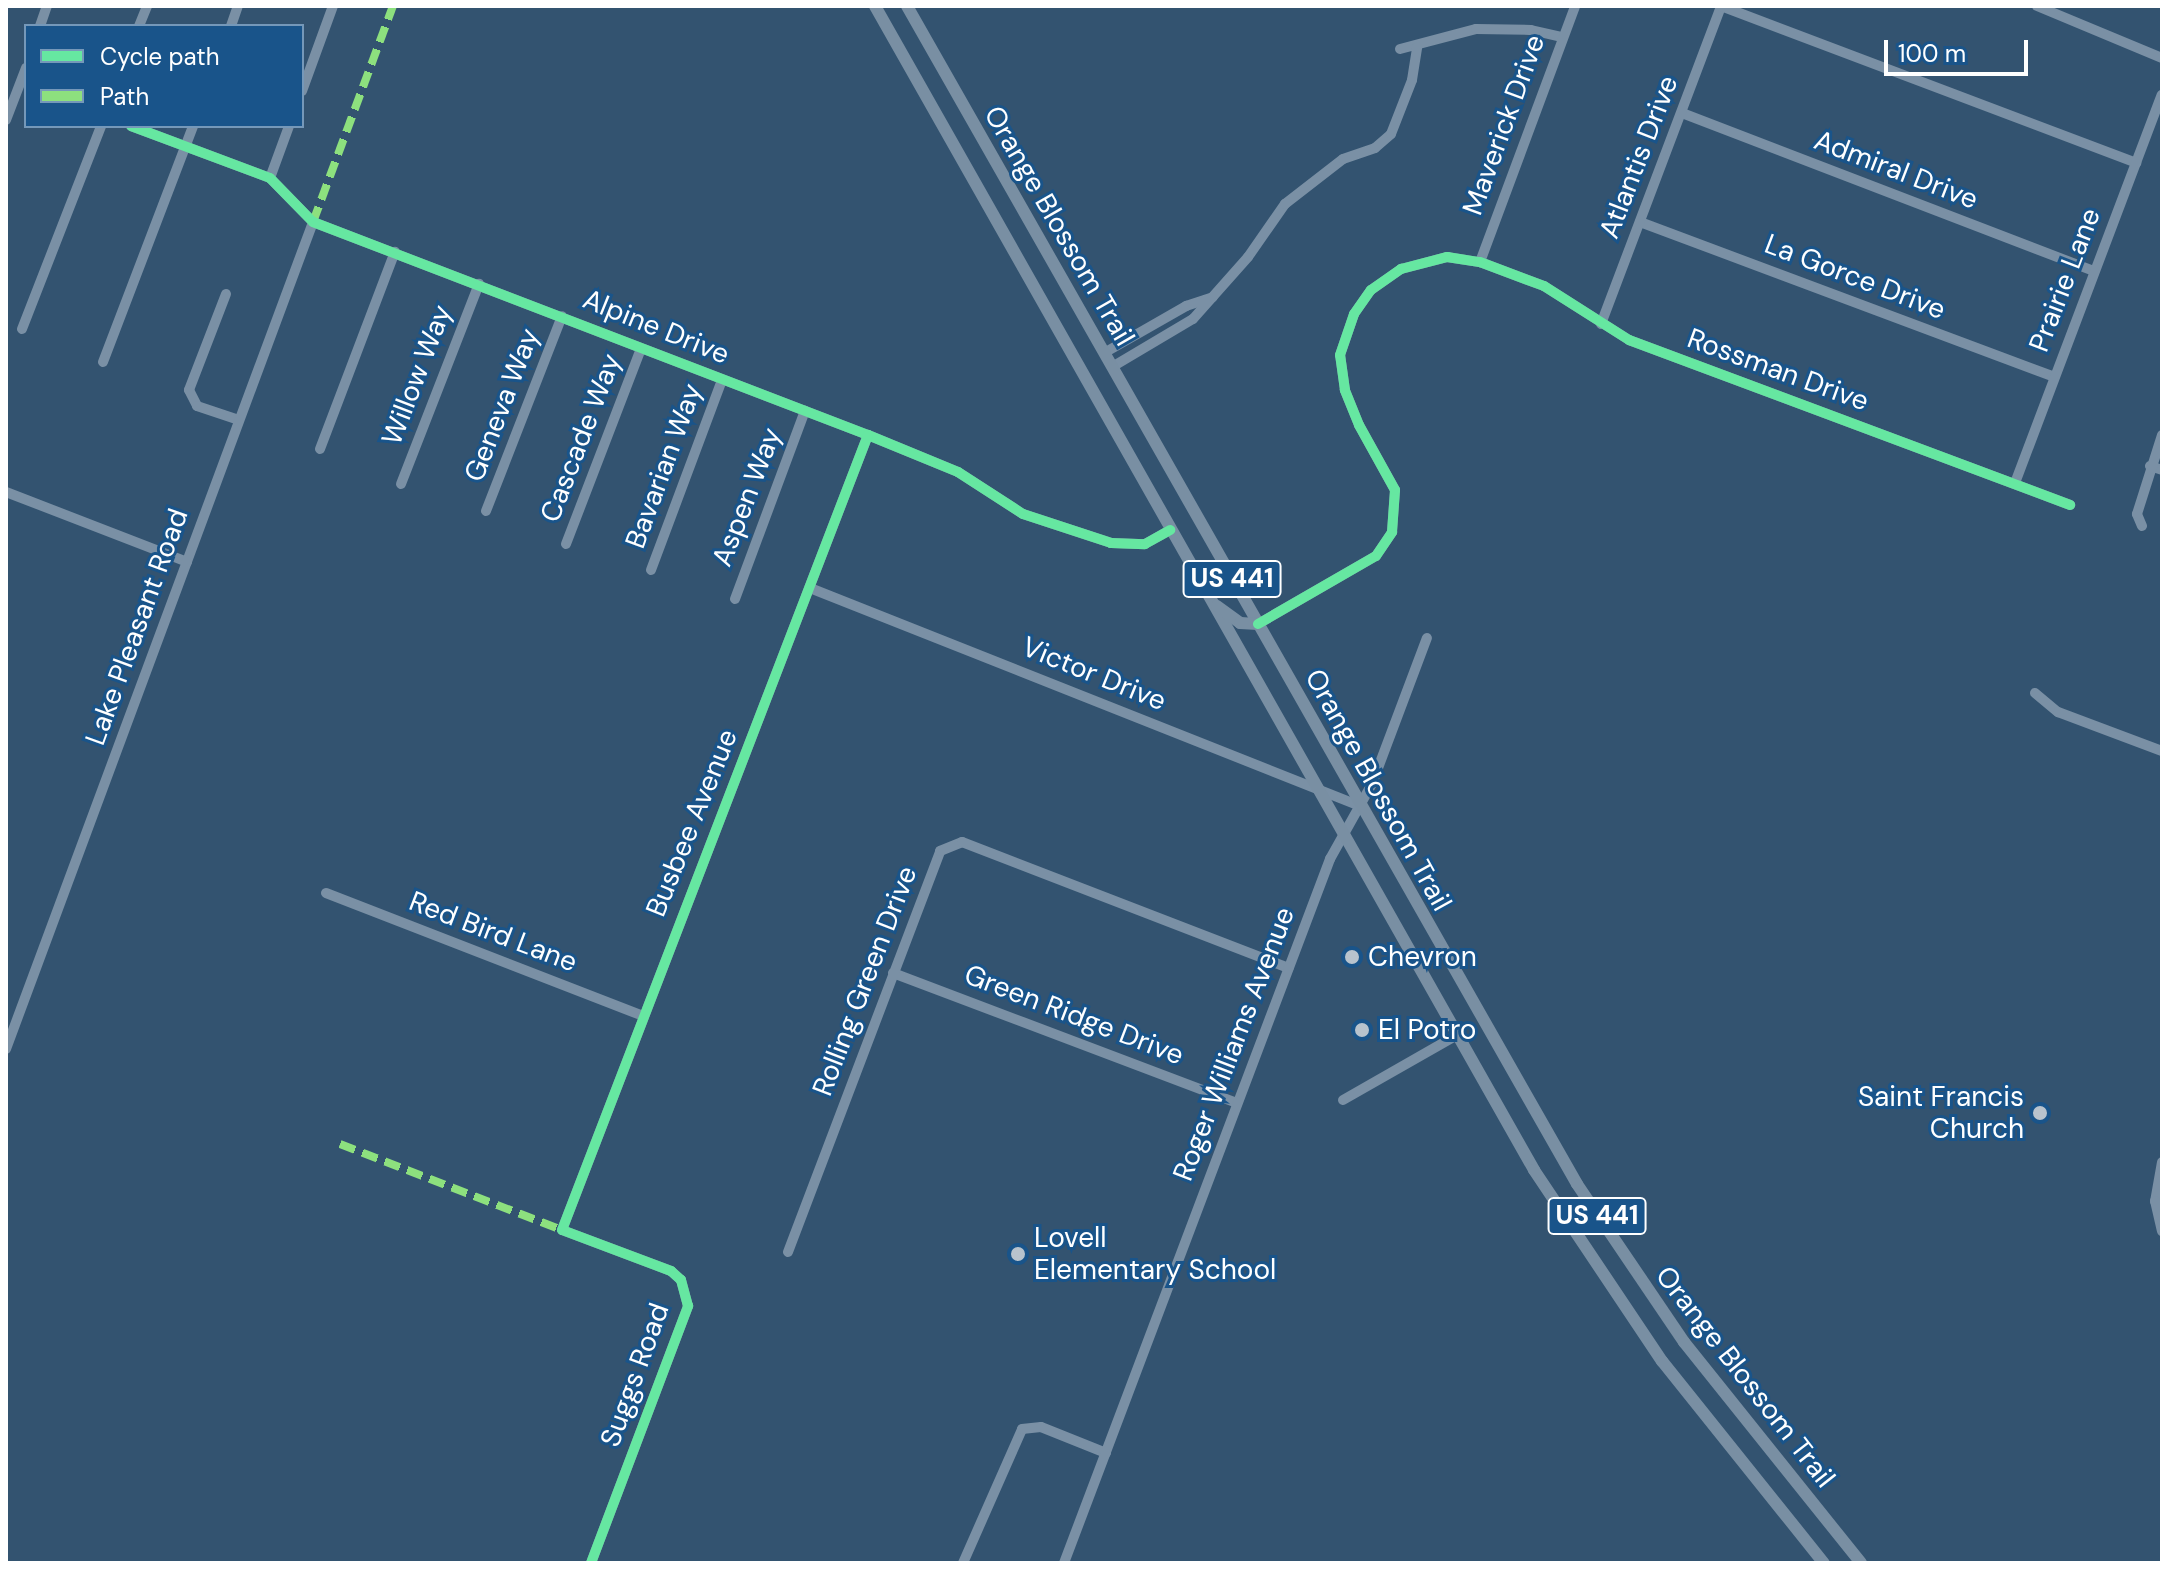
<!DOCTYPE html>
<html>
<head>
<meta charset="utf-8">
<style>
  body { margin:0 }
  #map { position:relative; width:2168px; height:1569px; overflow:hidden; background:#335370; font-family:"DM Sans",sans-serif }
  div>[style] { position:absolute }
  .minor>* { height:10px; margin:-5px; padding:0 5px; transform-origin:5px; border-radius:5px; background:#7a90a5 }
  .major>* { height:12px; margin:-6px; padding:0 6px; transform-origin:6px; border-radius:6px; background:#798fa3 }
  .quiet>* { height:8px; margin-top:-4px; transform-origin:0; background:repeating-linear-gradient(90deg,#8de07e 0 16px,transparent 0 24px) }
  .cycleway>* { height:10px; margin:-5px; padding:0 5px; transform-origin:5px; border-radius:5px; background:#66e7a1 }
  .dots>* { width:22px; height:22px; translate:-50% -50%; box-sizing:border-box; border:4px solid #19548a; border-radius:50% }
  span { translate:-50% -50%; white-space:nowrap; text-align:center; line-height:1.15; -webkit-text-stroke:6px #19548a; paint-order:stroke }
  .shield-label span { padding:2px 6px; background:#19548a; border:2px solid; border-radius:6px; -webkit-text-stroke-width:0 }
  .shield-label { font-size:26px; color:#fff; font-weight:700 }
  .street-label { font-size:28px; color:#fff }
  .poi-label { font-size:28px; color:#fff }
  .left { translate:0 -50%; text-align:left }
  .right { translate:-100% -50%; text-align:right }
  .frame { position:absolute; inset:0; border:8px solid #fff; pointer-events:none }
  .legend { position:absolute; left:24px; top:24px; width:280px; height:104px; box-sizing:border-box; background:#19548a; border:2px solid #7598b9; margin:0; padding:10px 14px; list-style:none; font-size:24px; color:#fff }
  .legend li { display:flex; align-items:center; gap:16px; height:40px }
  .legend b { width:40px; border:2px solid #7598b9 }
  .scale { position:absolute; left:1884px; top:40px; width:144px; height:36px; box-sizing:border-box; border:4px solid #fff; border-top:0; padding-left:10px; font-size:24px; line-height:28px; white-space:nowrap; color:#fff; -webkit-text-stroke:6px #19548a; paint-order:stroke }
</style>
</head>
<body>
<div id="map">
  <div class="minor">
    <i style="left:2037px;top:6px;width:135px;rotate:22.6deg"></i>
    <i style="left:40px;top:26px;width:21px;rotate:-71deg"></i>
    <i style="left:139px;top:26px;width:22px;rotate:-68deg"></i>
    <i style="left:231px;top:26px;width:21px;rotate:-71deg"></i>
    <i style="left:1400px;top:49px;width:79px;rotate:-14.7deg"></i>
    <i style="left:1476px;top:29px;width:55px;rotate:1deg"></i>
    <i style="left:1531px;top:30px;width:32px;rotate:13deg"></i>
    <i style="left:302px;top:91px;width:90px;rotate:-70deg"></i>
    <i style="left:1682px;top:113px;width:440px;rotate:21deg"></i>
    <i style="left:6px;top:120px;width:56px;rotate:-69deg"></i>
    <i style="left:131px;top:126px;width:148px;rotate:20.5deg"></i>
    <i style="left:270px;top:178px;width:62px;rotate:45.7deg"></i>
    <i style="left:313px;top:222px;width:594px;rotate:21deg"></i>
    <i style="left:868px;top:435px;width:97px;rotate:22.3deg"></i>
    <i style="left:958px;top:472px;width:77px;rotate:32.9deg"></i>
    <i style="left:1023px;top:514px;width:93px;rotate:18.2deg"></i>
    <i style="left:1111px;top:543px;width:34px;rotate:2deg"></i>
    <i style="left:1145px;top:544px;width:29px;rotate:-29deg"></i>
    <i style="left:270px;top:178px;width:55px;rotate:-69.9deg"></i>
    <i style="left:1640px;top:222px;width:442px;rotate:20.5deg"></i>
    <i style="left:1480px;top:262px;width:273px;rotate:-69.6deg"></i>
    <i style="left:226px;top:294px;width:103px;rotate:111.1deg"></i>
    <i style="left:189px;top:390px;width:18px;rotate:63deg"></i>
    <i style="left:197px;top:406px;width:41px;rotate:18.4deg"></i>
    <i style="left:1601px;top:324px;width:340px;rotate:-69.3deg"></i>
    <i style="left:1721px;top:6px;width:444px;rotate:20.7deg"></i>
    <i style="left:22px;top:329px;width:218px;rotate:-68.7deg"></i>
    <i style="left:1104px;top:353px;width:95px;rotate:-29.8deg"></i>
    <i style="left:1186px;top:306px;width:28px;rotate:-18deg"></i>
    <i style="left:103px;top:362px;width:253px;rotate:-69.1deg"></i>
    <i style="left:1112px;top:367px;width:94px;rotate:-30.7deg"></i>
    <i style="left:1193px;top:319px;width:83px;rotate:-48.4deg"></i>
    <i style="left:1248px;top:257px;width:65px;rotate:-55.1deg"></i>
    <i style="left:1285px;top:204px;width:73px;rotate:-37.8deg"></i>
    <i style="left:1343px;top:159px;width:34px;rotate:-19deg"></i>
    <i style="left:1375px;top:148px;width:21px;rotate:-41deg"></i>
    <i style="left:1391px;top:134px;width:58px;rotate:-68.7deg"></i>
    <i style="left:1412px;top:80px;width:33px;rotate:-81deg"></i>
    <i style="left:320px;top:449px;width:211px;rotate:-69.2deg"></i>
    <i style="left:2150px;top:466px;width:13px;rotate:18deg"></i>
    <i style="left:2015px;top:483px;width:415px;rotate:-69.3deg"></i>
    <i style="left:401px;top:484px;width:215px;rotate:-68.7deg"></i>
    <i style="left:6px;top:492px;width:194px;rotate:21.1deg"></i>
    <i style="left:486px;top:511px;width:209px;rotate:-68.7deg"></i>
    <i style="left:2142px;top:526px;width:13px;rotate:-113deg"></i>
    <i style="left:2137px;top:514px;width:83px;rotate:-72.4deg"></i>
    <i style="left:566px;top:544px;width:209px;rotate:-69deg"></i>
    <i style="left:651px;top:570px;width:203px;rotate:-69.5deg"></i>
    <i style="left:810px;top:588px;width:592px;rotate:21.62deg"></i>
    <i style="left:735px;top:599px;width:201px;rotate:-69.6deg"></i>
    <i style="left:1258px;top:624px;width:136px;rotate:-30deg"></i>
    <i style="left:1376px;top:556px;width:29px;rotate:-56deg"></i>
    <i style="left:1392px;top:532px;width:42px;rotate:-85.9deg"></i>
    <i style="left:1395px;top:490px;width:74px;rotate:-119deg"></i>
    <i style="left:1359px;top:425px;width:38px;rotate:-112deg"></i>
    <i style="left:1345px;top:390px;width:35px;rotate:-98deg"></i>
    <i style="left:1340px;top:355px;width:43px;rotate:-71.1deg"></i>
    <i style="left:1354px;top:314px;width:29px;rotate:-55deg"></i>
    <i style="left:1371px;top:290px;width:37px;rotate:-35deg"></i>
    <i style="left:1401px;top:269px;width:48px;rotate:-14.6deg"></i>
    <i style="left:1447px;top:257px;width:33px;rotate:9deg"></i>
    <i style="left:1480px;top:262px;width:68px;rotate:20.6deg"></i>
    <i style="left:1544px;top:286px;width:101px;rotate:32.4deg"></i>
    <i style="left:1629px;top:340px;width:471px;rotate:20.5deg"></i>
    <i style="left:2035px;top:693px;width:30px;rotate:40deg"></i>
    <i style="left:2058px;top:712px;width:111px;rotate:20.6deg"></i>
    <i style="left:326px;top:893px;width:340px;rotate:21.2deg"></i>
    <i style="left:893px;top:973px;width:368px;rotate:20.7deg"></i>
    <i style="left:6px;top:1049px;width:882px;rotate:-69.63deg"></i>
    <i style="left:1343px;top:1100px;width:131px;rotate:-29.7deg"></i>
    <i style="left:2162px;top:1162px;width:40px;rotate:100deg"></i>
    <i style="left:2155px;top:1201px;width:31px;rotate:77deg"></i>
    <i style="left:788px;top:1252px;width:429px;rotate:-69.2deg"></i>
    <i style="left:940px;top:851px;width:24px;rotate:-22deg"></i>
    <i style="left:962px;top:842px;width:350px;rotate:21.1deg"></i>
    <i style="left:591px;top:1563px;width:275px;rotate:-69.3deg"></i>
    <i style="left:688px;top:1306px;width:27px;rotate:-105deg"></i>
    <i style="left:681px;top:1280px;width:13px;rotate:-138deg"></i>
    <i style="left:671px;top:1271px;width:116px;rotate:-159.4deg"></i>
    <i style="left:562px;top:1230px;width:852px;rotate:-68.95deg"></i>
    <i style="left:963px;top:1563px;width:146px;rotate:-66.2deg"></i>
    <i style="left:1022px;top:1429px;width:19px;rotate:-6deg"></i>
    <i style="left:1041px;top:1427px;width:70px;rotate:21.8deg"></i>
    <i style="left:1064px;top:1563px;width:753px;rotate:-69.3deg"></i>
    <i style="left:1330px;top:859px;width:86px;rotate:-60.8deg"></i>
    <i style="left:1372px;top:784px;width:156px;rotate:-69.4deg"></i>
  </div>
  <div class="major">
    <i style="left:875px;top:6px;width:1338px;rotate:60.48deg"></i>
    <i style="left:1534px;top:1170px;width:230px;rotate:56.2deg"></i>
    <i style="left:1662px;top:1361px;width:259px;rotate:51.3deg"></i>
    <i style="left:907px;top:6px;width:1355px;rotate:60.37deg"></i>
    <i style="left:1577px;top:1184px;width:191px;rotate:55.9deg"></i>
    <i style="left:1684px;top:1342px;width:283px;rotate:51.3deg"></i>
    <i style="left:1217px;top:606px;width:29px;rotate:36deg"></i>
    <i style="left:1240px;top:623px;width:18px;rotate:3deg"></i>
  </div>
  <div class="quiet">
    <i style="left:313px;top:222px;width:230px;rotate:-69.7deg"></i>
    <i style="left:340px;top:1144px;width:238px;rotate:21.2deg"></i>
  </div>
  <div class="cycleway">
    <i style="left:131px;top:126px;width:148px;rotate:20.5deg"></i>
    <i style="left:270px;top:178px;width:62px;rotate:45.7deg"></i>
    <i style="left:313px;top:222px;width:594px;rotate:21deg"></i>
    <i style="left:868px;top:435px;width:97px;rotate:22.3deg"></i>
    <i style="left:958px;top:472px;width:77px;rotate:32.9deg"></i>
    <i style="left:1023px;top:514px;width:93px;rotate:18.2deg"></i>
    <i style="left:1111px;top:543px;width:34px;rotate:2deg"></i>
    <i style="left:1145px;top:544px;width:29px;rotate:-29deg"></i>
    <i style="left:1258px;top:624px;width:136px;rotate:-30deg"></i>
    <i style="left:1376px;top:556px;width:29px;rotate:-56deg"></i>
    <i style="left:1392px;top:532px;width:42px;rotate:-85.9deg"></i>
    <i style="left:1395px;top:490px;width:74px;rotate:-119deg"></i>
    <i style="left:1359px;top:425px;width:38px;rotate:-112deg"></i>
    <i style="left:1345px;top:390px;width:35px;rotate:-98deg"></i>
    <i style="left:1340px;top:355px;width:43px;rotate:-71.1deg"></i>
    <i style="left:1354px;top:314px;width:29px;rotate:-55deg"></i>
    <i style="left:1371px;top:290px;width:37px;rotate:-35deg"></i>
    <i style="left:1401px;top:269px;width:48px;rotate:-14.6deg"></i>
    <i style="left:1447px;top:257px;width:33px;rotate:9deg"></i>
    <i style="left:1480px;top:262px;width:68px;rotate:20.6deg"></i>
    <i style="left:1544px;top:286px;width:101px;rotate:32.4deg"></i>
    <i style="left:1629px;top:340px;width:471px;rotate:20.5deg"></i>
    <i style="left:591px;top:1563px;width:275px;rotate:-69.3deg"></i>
    <i style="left:688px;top:1306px;width:27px;rotate:-105deg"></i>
    <i style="left:681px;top:1280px;width:13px;rotate:-138deg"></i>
    <i style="left:671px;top:1271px;width:116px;rotate:-159.4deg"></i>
    <i style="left:562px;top:1230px;width:852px;rotate:-68.95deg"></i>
  </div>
  <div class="dots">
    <i style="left:1352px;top:957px;background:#b8c3cd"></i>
    <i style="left:1362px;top:1030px;background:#b8c3cd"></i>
    <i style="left:2040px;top:1113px;background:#b8c3cd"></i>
    <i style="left:1018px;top:1254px;background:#b8c3cd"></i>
  </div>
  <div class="shield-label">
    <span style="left:1232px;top:579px">US 441</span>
    <span style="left:1597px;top:1216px">US 441</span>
  </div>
  <div class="street-label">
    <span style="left:1504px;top:125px;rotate:-70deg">Maverick Drive</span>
    <span style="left:1639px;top:157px;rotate:-69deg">Atlantis Drive</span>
    <span style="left:1896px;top:170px;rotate:21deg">Admiral Drive</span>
    <span style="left:1059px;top:226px;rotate:60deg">Orange Blossom Trail</span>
    <span style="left:1855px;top:277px;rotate:21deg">La Gorce Drive</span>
    <span style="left:2065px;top:280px;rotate:-69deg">Prairie Lane</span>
    <span style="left:656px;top:327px;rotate:22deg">Alpine Drive</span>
    <span style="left:1778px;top:370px;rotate:20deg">Rossman Drive</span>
    <span style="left:417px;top:375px;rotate:-69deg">Willow Way</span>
    <span style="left:502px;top:405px;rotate:-69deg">Geneva Way</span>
    <span style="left:581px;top:438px;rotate:-69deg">Cascade Way</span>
    <span style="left:664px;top:466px;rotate:-70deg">Bavarian Way</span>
    <span style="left:747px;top:497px;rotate:-69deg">Aspen Way</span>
    <span style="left:137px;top:627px;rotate:-70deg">Lake Pleasant Road</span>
    <span style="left:1094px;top:674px;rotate:22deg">Victor Drive</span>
    <span style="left:1378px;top:790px;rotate:61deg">Orange Blossom Trail</span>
    <span style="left:692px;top:823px;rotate:-68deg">Busbee Avenue</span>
    <span style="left:493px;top:932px;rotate:21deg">Red Bird Lane</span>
    <span style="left:865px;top:981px;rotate:-69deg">Rolling Green Drive</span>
    <span style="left:1074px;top:1015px;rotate:21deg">Green Ridge Drive</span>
    <span style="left:1234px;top:1044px;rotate:-69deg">Roger Williams Avenue</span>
    <span style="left:635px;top:1375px;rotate:-70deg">Suggs Road</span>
    <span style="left:1745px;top:1377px;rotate:52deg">Orange Blossom Trail</span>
  </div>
  <div class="poi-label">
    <span class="left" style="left:1368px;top:957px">Chevron</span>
    <span class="left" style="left:1378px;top:1030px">El Potro</span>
    <span class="right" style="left:2024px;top:1113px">Saint Francis<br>Church</span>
    <span class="left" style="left:1034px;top:1254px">Lovell<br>Elementary School</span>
  </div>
  <div class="frame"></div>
  <ul class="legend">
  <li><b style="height:10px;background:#66e7a1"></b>Cycle path</li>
  <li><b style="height:10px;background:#8de07e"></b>Path</li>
  </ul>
  <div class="scale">100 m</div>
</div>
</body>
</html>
